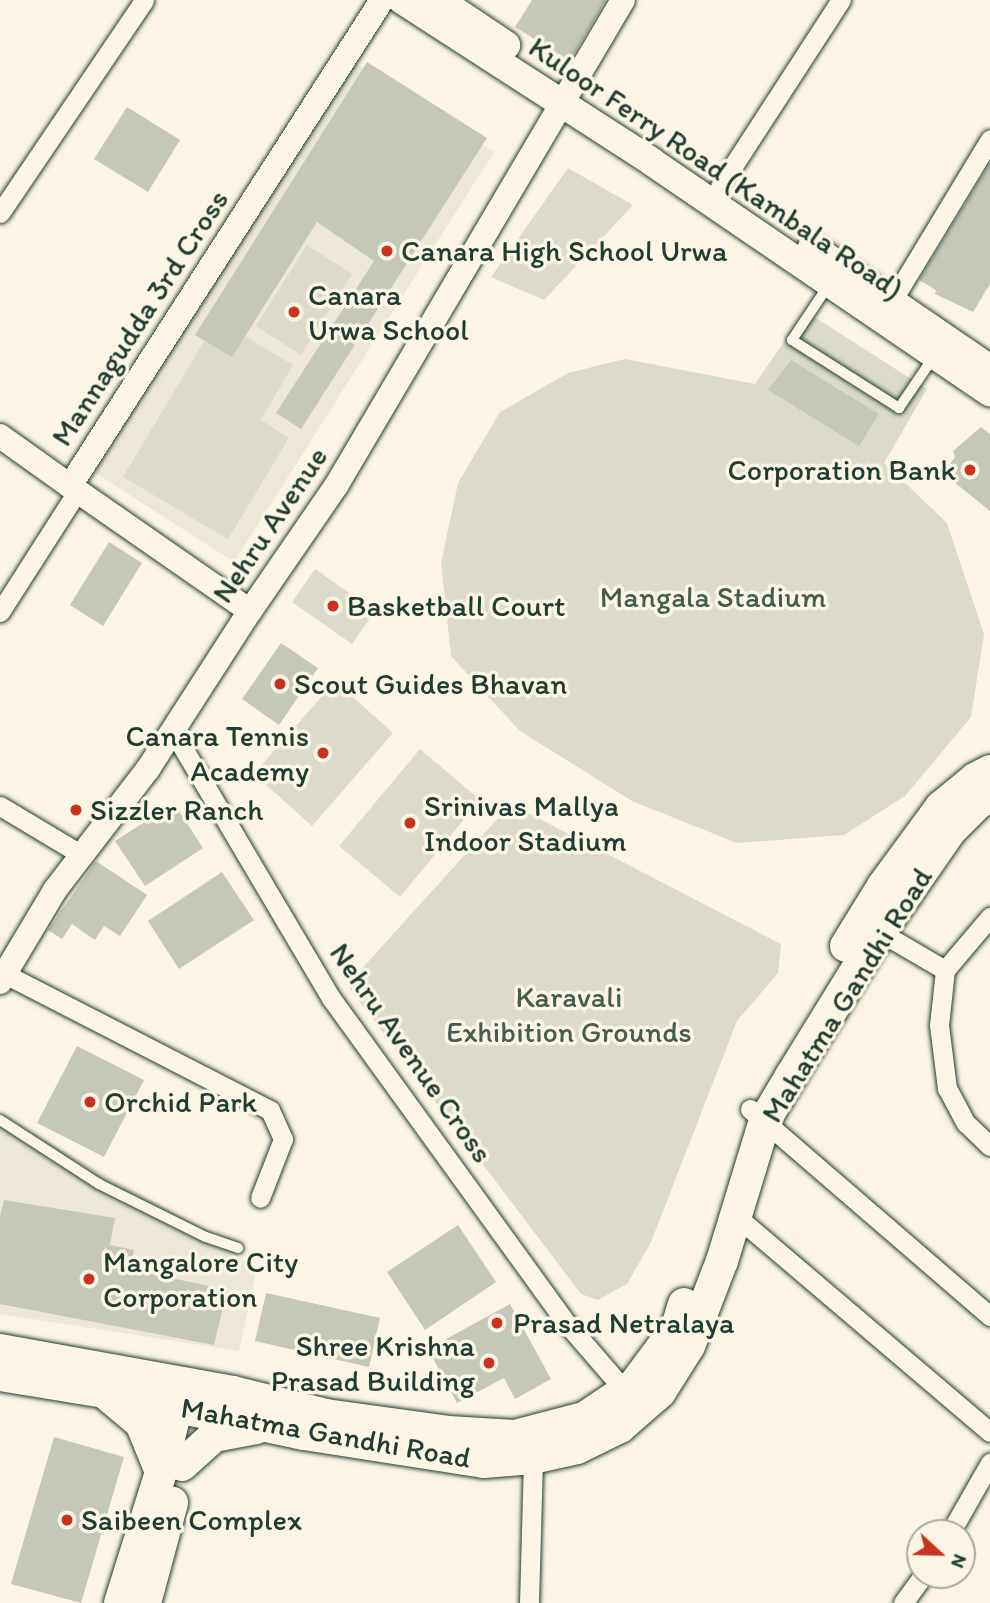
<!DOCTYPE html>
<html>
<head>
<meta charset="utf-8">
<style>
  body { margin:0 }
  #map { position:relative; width:990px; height:1603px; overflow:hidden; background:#fcf5e5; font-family:Itim,sans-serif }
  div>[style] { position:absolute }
  .built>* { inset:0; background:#ece7d8 }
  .green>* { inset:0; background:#dcdacc }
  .building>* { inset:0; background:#c5c7b9 }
  .roads { filter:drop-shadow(0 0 2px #1f3d34) drop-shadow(0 0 2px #1f3d34) }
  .service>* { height:10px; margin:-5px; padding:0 5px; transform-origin:5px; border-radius:5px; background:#fcf5e5 }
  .minor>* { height:19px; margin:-9.5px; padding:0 9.5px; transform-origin:9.5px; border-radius:9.5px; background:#fcf5e5 }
  .tertiary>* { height:24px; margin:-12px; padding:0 12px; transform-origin:12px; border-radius:12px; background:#fcf5e5 }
  .secondary>* { height:28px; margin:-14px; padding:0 14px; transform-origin:14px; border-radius:14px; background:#fcf5e5 }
  .primary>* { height:32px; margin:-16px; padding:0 16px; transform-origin:16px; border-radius:16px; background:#fcf5e5 }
  .dots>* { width:19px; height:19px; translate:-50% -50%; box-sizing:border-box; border:4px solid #fcf5e5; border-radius:50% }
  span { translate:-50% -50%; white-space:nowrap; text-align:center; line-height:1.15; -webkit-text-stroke:7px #fcf5e5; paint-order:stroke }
  .street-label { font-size:30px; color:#1f3d34 }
  .poi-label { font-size:30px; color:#1f3d34 }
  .left { translate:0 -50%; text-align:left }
  .right { translate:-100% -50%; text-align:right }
  .park-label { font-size:30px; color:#455c52 }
  .north { position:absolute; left:906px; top:1519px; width:70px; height:70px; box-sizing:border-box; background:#fcf5e5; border:2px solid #a4ab9e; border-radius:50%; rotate:112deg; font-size:19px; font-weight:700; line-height:28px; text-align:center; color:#1f3d34 }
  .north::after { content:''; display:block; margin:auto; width:24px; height:32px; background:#c8321e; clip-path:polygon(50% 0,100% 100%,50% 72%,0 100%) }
</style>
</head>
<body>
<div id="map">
  <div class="built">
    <i style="clip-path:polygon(354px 62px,494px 152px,234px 562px,94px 472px)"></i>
    <i style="clip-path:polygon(0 1115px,215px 1236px,256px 1272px,239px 1351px,0 1314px)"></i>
  </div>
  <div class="green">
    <i style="clip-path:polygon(568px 168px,633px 205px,544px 300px,491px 277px)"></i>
    <i style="clip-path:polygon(307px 245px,352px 274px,301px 355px,256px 326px)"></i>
    <i style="clip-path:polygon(805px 311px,927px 389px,884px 463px,947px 523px,984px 634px,971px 717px,905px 796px,844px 835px,737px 843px,632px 801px,520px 731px,451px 656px,441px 563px,458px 483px,500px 412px,568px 373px,625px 359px,755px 384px)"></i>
    <i style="clip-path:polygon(217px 320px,293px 365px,261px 420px,289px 438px,228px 539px,123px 477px)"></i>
    <i style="clip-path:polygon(315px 569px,375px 611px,352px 644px,292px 602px)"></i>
    <i style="clip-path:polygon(335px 681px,393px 733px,312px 826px,254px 774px)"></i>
    <i style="clip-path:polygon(420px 749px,480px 800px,400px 897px,339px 846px)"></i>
    <i style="clip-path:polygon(511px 804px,781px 944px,778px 973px,737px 1021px,651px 1242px,627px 1284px,598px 1300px,581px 1294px,347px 985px)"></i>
  </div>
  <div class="building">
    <i style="clip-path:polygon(532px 0,606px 0,570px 61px,515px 27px)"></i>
    <i style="clip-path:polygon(367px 62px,487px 138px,301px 429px,276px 413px,374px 261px,317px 222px,232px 357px,195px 335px)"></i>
    <i style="clip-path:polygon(127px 107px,180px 140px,148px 192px,94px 159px)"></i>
    <i style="clip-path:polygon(990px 163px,990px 284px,973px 312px,935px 294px,936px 290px,919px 280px)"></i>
    <i style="clip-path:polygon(791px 360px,879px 414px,859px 446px,768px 390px)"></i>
    <i style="clip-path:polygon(981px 427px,990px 434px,990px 511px,949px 478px,948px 467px,955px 457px,953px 451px)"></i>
    <i style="clip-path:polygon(109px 542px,142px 563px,103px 626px,70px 605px)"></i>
    <i style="clip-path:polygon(281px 643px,318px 668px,279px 725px,242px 699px)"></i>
    <i style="clip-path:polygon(174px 803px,203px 848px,145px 886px,115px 841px)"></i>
    <i style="clip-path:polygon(96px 861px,147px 895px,120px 936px,104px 926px,95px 940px,72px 924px,62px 939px,48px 930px)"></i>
    <i style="clip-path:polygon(222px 872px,254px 920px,179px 969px,148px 921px)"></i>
    <i style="clip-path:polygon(77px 1046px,144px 1080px,104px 1157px,37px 1123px)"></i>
    <i style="clip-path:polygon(4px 1200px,115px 1218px,110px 1245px,134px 1250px,130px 1269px,227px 1290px,214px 1345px,0 1304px,0 1217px)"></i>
    <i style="clip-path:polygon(458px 1225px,496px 1282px,425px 1330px,387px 1272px)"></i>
    <i style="clip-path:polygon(266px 1293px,380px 1318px,369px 1367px,255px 1341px)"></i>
    <i style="clip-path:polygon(510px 1304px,551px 1379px,515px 1399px,504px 1378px,457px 1403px,428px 1349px)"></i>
    <i style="clip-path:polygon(54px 1437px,124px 1457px,81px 1603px,11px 1584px)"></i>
  </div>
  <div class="roads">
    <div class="service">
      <i style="left:828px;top:286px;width:65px;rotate:123.7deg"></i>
      <i style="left:792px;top:340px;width:127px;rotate:32.4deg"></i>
      <i style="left:899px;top:408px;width:60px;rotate:-55.8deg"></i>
      <i style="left:0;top:1120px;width:118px;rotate:32.9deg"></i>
      <i style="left:99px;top:1184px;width:119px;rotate:26.4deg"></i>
      <i style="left:206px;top:1237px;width:34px;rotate:19deg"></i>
    </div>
    <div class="minor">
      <i style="left:720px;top:186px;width:222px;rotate:-57deg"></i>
      <i style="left:0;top:213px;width:257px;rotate:-55.9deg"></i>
      <i style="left:892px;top:301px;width:189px;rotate:-58.8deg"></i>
      <i style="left:0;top:612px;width:145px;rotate:-57.4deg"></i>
      <i style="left:173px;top:731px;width:310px;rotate:59.4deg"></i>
      <i style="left:331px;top:998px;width:404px;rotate:54.1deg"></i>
      <i style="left:568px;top:1325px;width:87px;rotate:49.2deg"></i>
      <i style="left:0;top:806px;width:96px;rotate:30.9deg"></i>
      <i style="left:880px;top:932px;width:75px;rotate:30.3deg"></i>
      <i style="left:945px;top:970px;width:55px;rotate:96.2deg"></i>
      <i style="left:939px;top:1025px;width:64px;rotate:82.8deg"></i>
      <i style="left:947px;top:1088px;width:40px;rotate:62deg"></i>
      <i style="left:966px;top:1123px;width:33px;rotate:44deg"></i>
      <i style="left:945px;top:970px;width:70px;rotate:-49.7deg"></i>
      <i style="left:5px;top:974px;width:298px;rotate:27.2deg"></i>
      <i style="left:270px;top:1110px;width:32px;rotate:66deg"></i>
      <i style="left:283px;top:1139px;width:63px;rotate:111.3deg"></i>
      <i style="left:750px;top:1109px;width:317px;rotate:40.8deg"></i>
      <i style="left:736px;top:1216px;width:333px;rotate:40.4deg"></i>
      <i style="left:950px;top:1533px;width:81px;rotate:-60.3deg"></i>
      <i style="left:529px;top:1603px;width:145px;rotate:-88.4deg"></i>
      <i style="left:903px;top:1603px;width:34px;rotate:-54deg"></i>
    </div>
    <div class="tertiary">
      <i style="left:0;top:436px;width:86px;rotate:35.5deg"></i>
      <i style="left:250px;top:611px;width:219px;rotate:-145.2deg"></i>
      <i style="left:70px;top:486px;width:578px;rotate:-57.3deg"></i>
      <i style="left:0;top:982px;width:107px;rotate:-59.1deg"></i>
      <i style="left:55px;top:890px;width:153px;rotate:-52.5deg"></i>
      <i style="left:148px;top:769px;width:188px;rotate:-57.2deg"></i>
      <i style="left:250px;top:611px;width:152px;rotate:-55.5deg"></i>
      <i style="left:336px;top:486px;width:564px;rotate:-59.44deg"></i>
    </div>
    <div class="secondary">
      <i style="left:402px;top:0;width:298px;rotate:32.9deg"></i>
      <i style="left:652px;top:162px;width:409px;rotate:34.3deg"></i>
      <i style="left:439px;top:0;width:81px;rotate:33.9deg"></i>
      <i style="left:812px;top:247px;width:216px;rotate:34.4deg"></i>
    </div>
    <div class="primary">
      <i style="left:846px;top:946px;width:70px;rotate:-58.3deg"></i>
      <i style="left:883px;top:886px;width:98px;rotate:-53.7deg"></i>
      <i style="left:941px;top:807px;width:44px;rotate:-39.5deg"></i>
      <i style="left:975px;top:779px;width:17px;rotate:-28deg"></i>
      <i style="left:0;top:1350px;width:237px;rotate:10.2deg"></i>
      <i style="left:233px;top:1392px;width:96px;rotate:13.9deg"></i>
      <i style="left:326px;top:1415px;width:123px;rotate:7.9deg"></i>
      <i style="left:448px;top:1432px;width:67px;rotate:3.4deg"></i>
      <i style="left:515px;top:1436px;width:71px;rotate:-14.6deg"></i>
      <i style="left:584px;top:1418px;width:60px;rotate:-33.4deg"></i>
      <i style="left:634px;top:1385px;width:72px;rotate:-53.4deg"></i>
      <i style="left:677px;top:1327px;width:24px;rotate:-73deg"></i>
      <i style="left:0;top:1375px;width:124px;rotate:9.3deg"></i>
      <i style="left:122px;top:1395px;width:186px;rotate:12.1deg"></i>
      <i style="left:304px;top:1434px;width:182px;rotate:8.8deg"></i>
      <i style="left:484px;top:1462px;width:49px;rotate:-4.7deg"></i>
      <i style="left:533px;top:1458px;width:45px;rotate:-12.8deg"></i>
      <i style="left:577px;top:1448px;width:48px;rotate:-26deg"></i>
      <i style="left:620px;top:1427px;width:53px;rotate:-41.2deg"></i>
      <i style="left:660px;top:1392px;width:54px;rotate:-57.8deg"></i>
      <i style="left:689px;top:1346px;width:91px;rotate:-68.8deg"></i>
      <i style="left:722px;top:1261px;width:147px;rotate:-73deg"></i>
      <i style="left:765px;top:1120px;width:51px;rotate:-59.4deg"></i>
      <i style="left:791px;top:1076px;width:169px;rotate:-58.3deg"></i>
      <i style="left:880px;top:932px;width:124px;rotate:-55.2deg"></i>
      <i style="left:951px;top:830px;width:38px;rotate:-45deg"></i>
      <i style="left:978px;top:803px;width:13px;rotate:-27deg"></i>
      <i style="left:105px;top:1393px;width:47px;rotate:39.8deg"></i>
      <i style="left:141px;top:1423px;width:53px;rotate:67.8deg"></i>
      <i style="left:182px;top:1465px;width:43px;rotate:-42.2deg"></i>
      <i style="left:214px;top:1436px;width:43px;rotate:-10.8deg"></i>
      <i style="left:120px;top:1603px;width:137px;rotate:-72.6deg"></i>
      <i style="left:161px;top:1472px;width:86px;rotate:-76.6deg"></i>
      <i style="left:145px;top:1603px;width:104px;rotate:-74.9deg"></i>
    </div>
  </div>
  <div class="dots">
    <i style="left:387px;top:251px;background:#c8321e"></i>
    <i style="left:294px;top:312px;background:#c8321e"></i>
    <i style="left:970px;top:470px;background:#c8321e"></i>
    <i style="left:333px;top:606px;background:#c8321e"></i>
    <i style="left:280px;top:684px;background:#c8321e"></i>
    <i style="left:323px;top:753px;background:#c8321e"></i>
    <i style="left:76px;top:810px;background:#c8321e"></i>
    <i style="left:410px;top:823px;background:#c8321e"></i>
    <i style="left:90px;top:1102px;background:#c8321e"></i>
    <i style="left:89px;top:1279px;background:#c8321e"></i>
    <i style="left:497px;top:1323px;background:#c8321e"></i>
    <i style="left:489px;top:1363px;background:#c8321e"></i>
    <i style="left:67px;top:1520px;background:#c8321e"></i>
  </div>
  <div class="street-label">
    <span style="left:716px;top:168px;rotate:34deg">Kuloor Ferry Road (Kambala Road)</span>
    <span style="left:140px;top:318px;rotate:-57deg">Mannagudda 3rd Cross</span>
    <span style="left:270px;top:525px;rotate:-56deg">Nehru Avenue</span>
    <span style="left:847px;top:995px;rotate:-58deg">Mahatma Gandhi Road</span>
    <span style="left:411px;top:1053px;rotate:55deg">Nehru Avenue Cross</span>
    <span style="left:326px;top:1433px;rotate:10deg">Mahatma Gandhi Road</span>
  </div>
  <div class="poi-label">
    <span class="left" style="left:401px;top:251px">Canara High School Urwa</span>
    <span class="left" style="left:308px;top:312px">Canara<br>Urwa School</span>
    <span class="right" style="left:956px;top:470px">Corporation Bank</span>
    <span class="left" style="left:347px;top:606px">Basketball Court</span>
    <span class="left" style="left:294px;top:684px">Scout Guides Bhavan</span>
    <span class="right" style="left:309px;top:753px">Canara Tennis<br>Academy</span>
    <span class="left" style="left:424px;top:823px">Srinivas Mallya<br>Indoor Stadium</span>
    <span class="left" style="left:90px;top:810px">Sizzler Ranch</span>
    <span class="left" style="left:104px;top:1102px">Orchid Park</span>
    <span class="left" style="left:103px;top:1279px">Mangalore City<br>Corporation</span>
    <span class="left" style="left:513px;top:1323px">Prasad Netralaya</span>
    <span class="right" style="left:475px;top:1363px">Shree Krishna<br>Prasad Building</span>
    <span class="left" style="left:81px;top:1520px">Saibeen Complex</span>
  </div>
  <div class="park-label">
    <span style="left:713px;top:597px">Mangala Stadium</span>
    <span style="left:569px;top:1014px">Karavali<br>Exhibition Grounds</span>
  </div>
  <div class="north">N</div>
</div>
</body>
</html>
